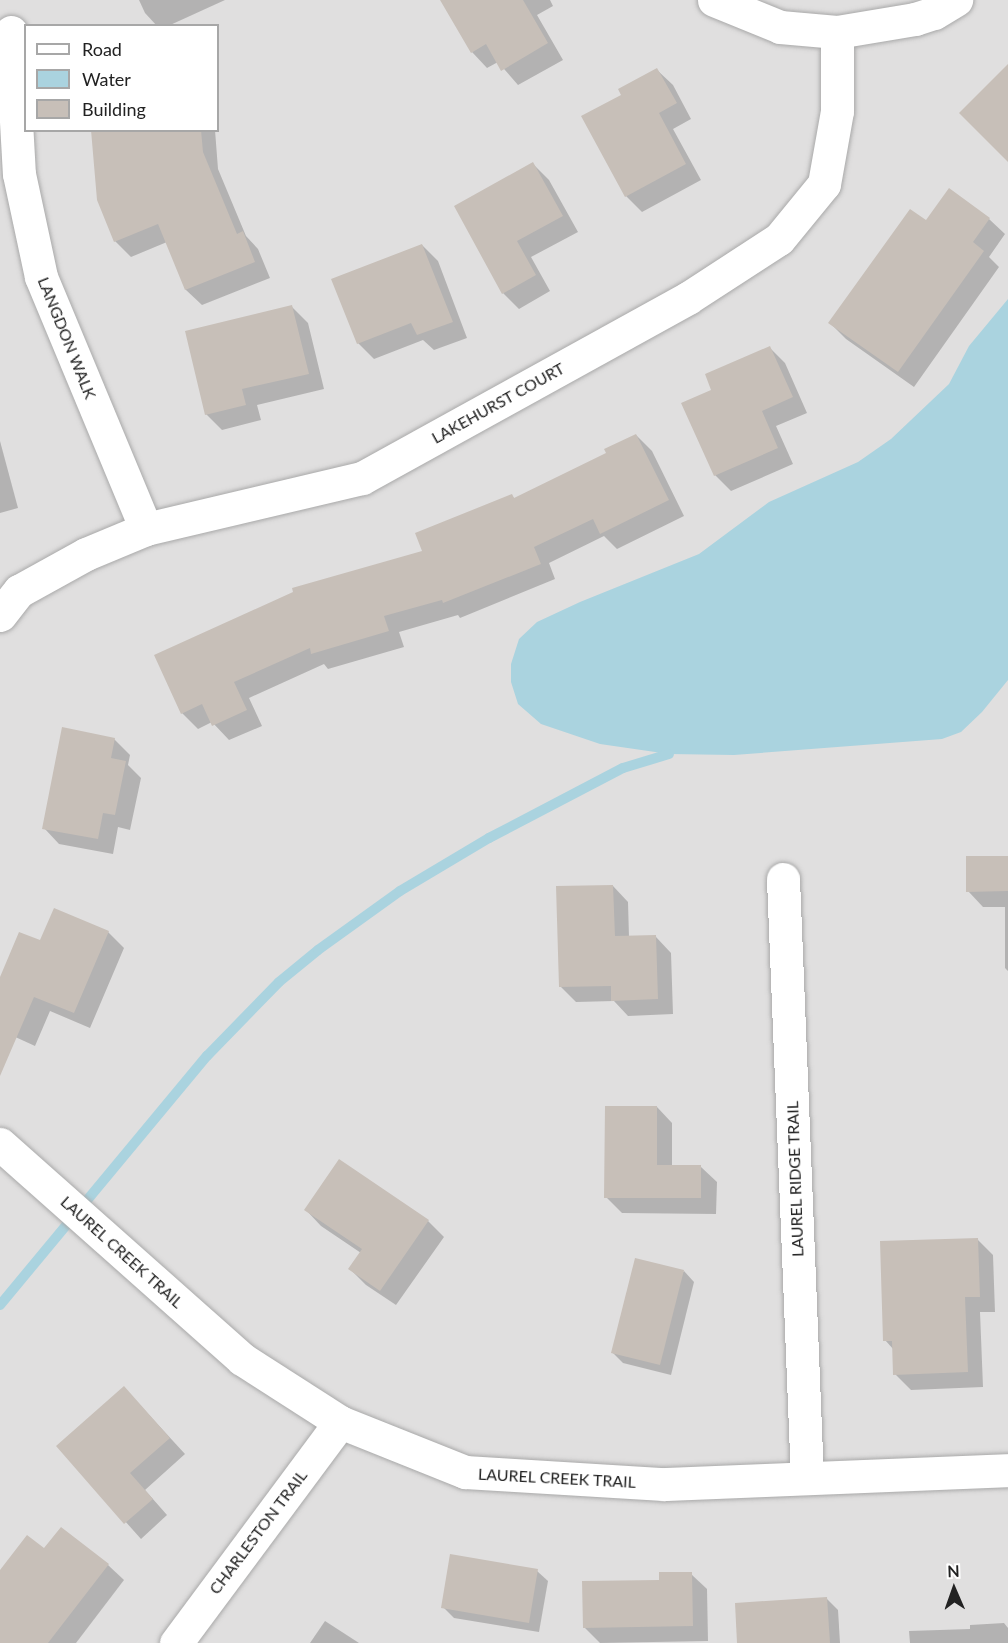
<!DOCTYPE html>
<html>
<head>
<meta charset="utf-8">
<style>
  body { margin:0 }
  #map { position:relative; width:1008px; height:1643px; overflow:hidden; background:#f2efe9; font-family:Lato,sans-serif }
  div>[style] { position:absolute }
  .residential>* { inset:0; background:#e0dfdf }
  .water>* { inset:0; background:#aad3df }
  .shadow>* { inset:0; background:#0003 }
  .stream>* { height:10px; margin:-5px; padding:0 5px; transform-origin:5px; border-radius:5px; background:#aad3df }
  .building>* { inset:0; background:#c7bfb8 }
  .roads { filter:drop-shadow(0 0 2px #a9a9a9) drop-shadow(0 0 2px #a9a9a9) }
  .street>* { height:33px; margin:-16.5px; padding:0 16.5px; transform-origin:16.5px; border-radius:16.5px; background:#fff }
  span { translate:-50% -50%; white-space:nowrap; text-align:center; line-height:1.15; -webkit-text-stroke:6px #fff; paint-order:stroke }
  .street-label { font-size:16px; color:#222 }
  .legend { position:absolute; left:24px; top:24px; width:195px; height:108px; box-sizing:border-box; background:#fff; border:2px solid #a7a7a7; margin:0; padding:8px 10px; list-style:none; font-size:18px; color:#222 }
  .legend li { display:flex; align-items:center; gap:12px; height:30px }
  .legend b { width:30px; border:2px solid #a7a7a7 }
  .north { position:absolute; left:924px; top:1559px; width:60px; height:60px; -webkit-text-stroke:4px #fff; paint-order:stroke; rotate:358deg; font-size:16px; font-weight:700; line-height:24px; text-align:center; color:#222 }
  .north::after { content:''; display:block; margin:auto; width:21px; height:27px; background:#222; clip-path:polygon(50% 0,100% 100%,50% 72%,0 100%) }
</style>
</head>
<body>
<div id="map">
  <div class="residential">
    <i style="clip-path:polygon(evenodd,0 0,1008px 0,1008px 1643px,0 1643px,0 0,26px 26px,218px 26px,218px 130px,26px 130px,26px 26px)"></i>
  </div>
  <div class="water">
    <i style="clip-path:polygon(1008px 299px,1008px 680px,982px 712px,961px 732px,942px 739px,734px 755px,669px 754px,600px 744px,541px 724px,518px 704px,511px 682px,511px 664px,519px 639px,537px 622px,580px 602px,699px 554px,769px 502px,858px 462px,891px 439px,949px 384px,969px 346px)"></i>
  </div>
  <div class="shadow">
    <i style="clip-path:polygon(139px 0,225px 0,168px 26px,157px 26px,145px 13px)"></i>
    <i style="clip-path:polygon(453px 0,550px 0,553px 6px,537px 15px,563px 60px,518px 85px,498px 62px,487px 68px,472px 52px)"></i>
    <i style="clip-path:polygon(657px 70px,673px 85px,691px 119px,673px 129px,701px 180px,642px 212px,626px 196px,623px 96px)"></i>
    <i style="clip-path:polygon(92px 130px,215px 130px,218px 169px,246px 236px,258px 249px,270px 278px,202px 305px,186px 290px,167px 242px,131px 257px,115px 241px)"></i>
    <i style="clip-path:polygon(533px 164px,549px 180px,578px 232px,531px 257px,550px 291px,519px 309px,503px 293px)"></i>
    <i style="clip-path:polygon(989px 219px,1005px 234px,989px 257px,999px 267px,914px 387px,846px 339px,830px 323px,927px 222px)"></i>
    <i style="clip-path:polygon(422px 245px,438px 261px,467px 338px,434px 350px,423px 340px,374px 359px,358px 343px)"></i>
    <i style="clip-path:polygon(292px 307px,308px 323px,324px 389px,257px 405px,261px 420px,222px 430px,206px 414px)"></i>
    <i style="clip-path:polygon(770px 348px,785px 363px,807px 413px,776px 426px,793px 464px,731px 491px,715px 475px,713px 390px)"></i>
    <i style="clip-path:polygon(636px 435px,652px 451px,684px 516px,617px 549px,604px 536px,549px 563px,555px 579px,460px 618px,458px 615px,399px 632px,404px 647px,328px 669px,324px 664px,249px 698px,262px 726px,229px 740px,212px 722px,198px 729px,182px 713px,512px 496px,515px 499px,608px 454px)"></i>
    <i style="clip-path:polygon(0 441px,18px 508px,0 513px)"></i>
    <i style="clip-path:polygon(114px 739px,130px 755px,128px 765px,141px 778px,130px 830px,118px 827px,113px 854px,59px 844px,44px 828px)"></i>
    <i style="clip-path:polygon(1008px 858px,1008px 971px,1005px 968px,1005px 907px,983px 907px,968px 891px)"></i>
    <i style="clip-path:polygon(613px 886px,628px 902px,629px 937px,656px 937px,671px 953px,673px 1014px,628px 1016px,614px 1001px,576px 1002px,560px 986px)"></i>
    <i style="clip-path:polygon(108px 932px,124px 948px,90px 1028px,50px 1011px,35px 1046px,0 1030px,0 981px,41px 942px)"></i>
    <i style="clip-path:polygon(657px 1107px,672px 1123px,672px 1167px,701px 1167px,717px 1182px,716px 1214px,622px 1213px,606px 1197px)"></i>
    <i style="clip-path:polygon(306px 1210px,428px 1221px,444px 1237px,396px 1305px,366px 1285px,350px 1269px,361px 1253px,321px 1226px)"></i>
    <i style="clip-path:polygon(978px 1240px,993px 1255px,995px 1312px,980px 1312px,983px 1387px,911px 1390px,895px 1374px,894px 1350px,885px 1340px)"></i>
    <i style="clip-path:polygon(684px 1271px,694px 1282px,671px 1375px,623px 1363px,612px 1352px)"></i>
    <i style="clip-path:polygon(139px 1404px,185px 1454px,145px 1490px,167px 1515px,141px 1539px,58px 1446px)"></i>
    <i style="clip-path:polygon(44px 1551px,108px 1565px,124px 1580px,76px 1643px,0 1643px,0 1572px)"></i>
    <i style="clip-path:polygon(537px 1571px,548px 1581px,539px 1632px,454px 1618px,443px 1607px)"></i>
    <i style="clip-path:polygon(691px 1574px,707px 1589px,708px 1641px,600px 1643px,584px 1627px,661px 1582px)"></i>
    <i style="clip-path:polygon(827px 1599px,838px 1610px,840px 1643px,739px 1643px)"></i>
    <i style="clip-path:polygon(325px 1621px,359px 1643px,310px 1643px)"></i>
    <i style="clip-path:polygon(1004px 1623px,1008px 1628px,1008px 1643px,910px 1643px,909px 1631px,970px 1629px,970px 1625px)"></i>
  </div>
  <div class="stream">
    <i style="left:0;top:1305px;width:324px;rotate:-50.3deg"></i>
    <i style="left:207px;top:1056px;width:103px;rotate:-45.8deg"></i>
    <i style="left:279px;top:982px;width:50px;rotate:-39.4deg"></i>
    <i style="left:318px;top:950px;width:101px;rotate:-35.7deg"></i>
    <i style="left:400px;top:891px;width:104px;rotate:-30.8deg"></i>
    <i style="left:489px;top:838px;width:151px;rotate:-27.6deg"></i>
    <i style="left:623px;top:768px;width:48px;rotate:-16.9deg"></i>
  </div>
  <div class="building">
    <i style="clip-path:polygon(440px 0,523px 0,548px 43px,501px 71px,486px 44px,471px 53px)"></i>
    <i style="clip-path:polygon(1008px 64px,1008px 162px,959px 113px)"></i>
    <i style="clip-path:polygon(657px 68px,677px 103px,659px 113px,686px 164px,625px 197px,581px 116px,621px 95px,618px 89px)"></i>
    <i style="clip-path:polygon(91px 130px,201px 130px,203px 152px,237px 234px,243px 231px,255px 262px,185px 290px,158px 224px,114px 242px,97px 200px)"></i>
    <i style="clip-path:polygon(533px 162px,563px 216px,517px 241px,536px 275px,502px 294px,454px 206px)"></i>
    <i style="clip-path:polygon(949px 188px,990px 218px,973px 242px,984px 251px,898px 372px,828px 323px,910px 209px,926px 220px)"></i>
    <i style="clip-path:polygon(422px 244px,453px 322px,417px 335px,411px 323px,357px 344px,331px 279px)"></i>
    <i style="clip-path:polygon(292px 305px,309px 374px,242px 389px,246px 405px,205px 415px,185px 331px)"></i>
    <i style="clip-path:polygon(770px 346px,793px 397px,762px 411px,778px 448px,714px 476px,681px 403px,711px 390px,705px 374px)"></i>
    <i style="clip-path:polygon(636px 434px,669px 500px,600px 534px,593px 519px,534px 547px,541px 564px,443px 603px,442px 600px,384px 616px,389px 631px,311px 654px,310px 648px,234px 682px,247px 710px,212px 726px,202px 704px,181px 714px,154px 655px,293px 592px,292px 588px,422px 551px,415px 533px,512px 494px,514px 498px,606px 453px,604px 449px)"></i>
    <i style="clip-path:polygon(62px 727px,115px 738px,111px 758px,126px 761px,115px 815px,103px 813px,98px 839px,42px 829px)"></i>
    <i style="clip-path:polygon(966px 856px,1008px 856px,1008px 891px,966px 892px)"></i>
    <i style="clip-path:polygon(613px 885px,615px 936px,656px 935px,658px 999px,611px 1001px,611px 986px,559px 987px,556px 886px)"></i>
    <i style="clip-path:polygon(54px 908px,109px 931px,74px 1013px,34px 997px,0 1076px,0 977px,19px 932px,40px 940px)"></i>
    <i style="clip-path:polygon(605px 1106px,657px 1106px,657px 1165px,701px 1165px,701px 1198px,604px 1198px)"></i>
    <i style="clip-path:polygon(339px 1159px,429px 1220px,380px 1291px,348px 1269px,362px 1249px,304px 1210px)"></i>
    <i style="clip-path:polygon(978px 1238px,980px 1297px,965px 1297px,968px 1372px,893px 1375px,892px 1341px,883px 1341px,880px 1241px)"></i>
    <i style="clip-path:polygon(635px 1258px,684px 1270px,660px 1365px,611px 1353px)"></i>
    <i style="clip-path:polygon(124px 1386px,170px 1438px,130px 1473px,153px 1499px,124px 1524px,56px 1446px)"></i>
    <i style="clip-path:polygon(61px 1527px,109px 1564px,48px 1643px,0 1643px,0 1570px,27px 1535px,44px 1548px)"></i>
    <i style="clip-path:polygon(450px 1554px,538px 1569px,529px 1623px,441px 1608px)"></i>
    <i style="clip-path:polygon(659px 1572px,692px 1572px,693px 1626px,583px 1628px,582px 1581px,659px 1580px)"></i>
    <i style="clip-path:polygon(827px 1597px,830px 1643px,737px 1643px,735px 1603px)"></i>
  </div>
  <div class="roads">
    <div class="street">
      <i style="left:714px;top:0;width:71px;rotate:22.2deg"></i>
      <i style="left:780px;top:27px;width:57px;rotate:5deg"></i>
      <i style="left:837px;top:32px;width:79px;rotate:-9.5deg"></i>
      <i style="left:915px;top:19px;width:20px;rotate:-18deg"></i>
      <i style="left:934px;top:13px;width:26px;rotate:-31deg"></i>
      <i style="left:11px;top:32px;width:142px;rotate:86.8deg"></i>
      <i style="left:19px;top:174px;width:105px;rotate:77.9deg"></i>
      <i style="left:41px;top:277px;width:273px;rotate:67.4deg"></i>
      <i style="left:0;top:615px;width:31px;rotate:-52deg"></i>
      <i style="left:19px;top:591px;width:77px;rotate:-28.9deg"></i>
      <i style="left:86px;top:554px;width:65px;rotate:-22.6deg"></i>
      <i style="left:146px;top:529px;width:222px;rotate:-13.3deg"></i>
      <i style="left:362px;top:478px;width:372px;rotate:-28.9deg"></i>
      <i style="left:688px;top:298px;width:108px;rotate:-33deg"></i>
      <i style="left:779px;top:239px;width:71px;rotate:-50.7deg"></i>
      <i style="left:824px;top:184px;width:74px;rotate:-79.9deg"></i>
      <i style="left:837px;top:111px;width:79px;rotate:-90deg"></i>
      <i style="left:783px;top:879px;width:599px;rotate:87.71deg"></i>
      <i style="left:0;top:1144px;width:324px;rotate:41.6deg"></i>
      <i style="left:242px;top:1359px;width:117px;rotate:32.7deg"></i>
      <i style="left:340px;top:1422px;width:135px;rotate:21.8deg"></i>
      <i style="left:465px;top:1472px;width:199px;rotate:3.5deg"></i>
      <i style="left:664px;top:1484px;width:344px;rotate:-2.3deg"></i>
      <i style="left:176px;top:1643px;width:275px;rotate:-53.4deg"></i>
    </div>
  </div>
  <div class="street-label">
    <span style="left:67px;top:338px;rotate:68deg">LANGDON WALK</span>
    <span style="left:498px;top:403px;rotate:-29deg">LAKEHURST COURT</span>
    <span style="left:795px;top:1179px;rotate:-92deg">LAUREL RIDGE TRAIL</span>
    <span style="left:122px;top:1252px;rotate:42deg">LAUREL CREEK TRAIL</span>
    <span style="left:557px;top:1478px;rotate:3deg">LAUREL CREEK TRAIL</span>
    <span style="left:258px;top:1532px;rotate:-53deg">CHARLESTON TRAIL</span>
  </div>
  <ul class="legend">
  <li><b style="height:8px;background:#fff"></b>Road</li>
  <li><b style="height:16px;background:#aad3df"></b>Water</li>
  <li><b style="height:16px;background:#c7bfb8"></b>Building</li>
  </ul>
  <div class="north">N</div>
</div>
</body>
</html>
